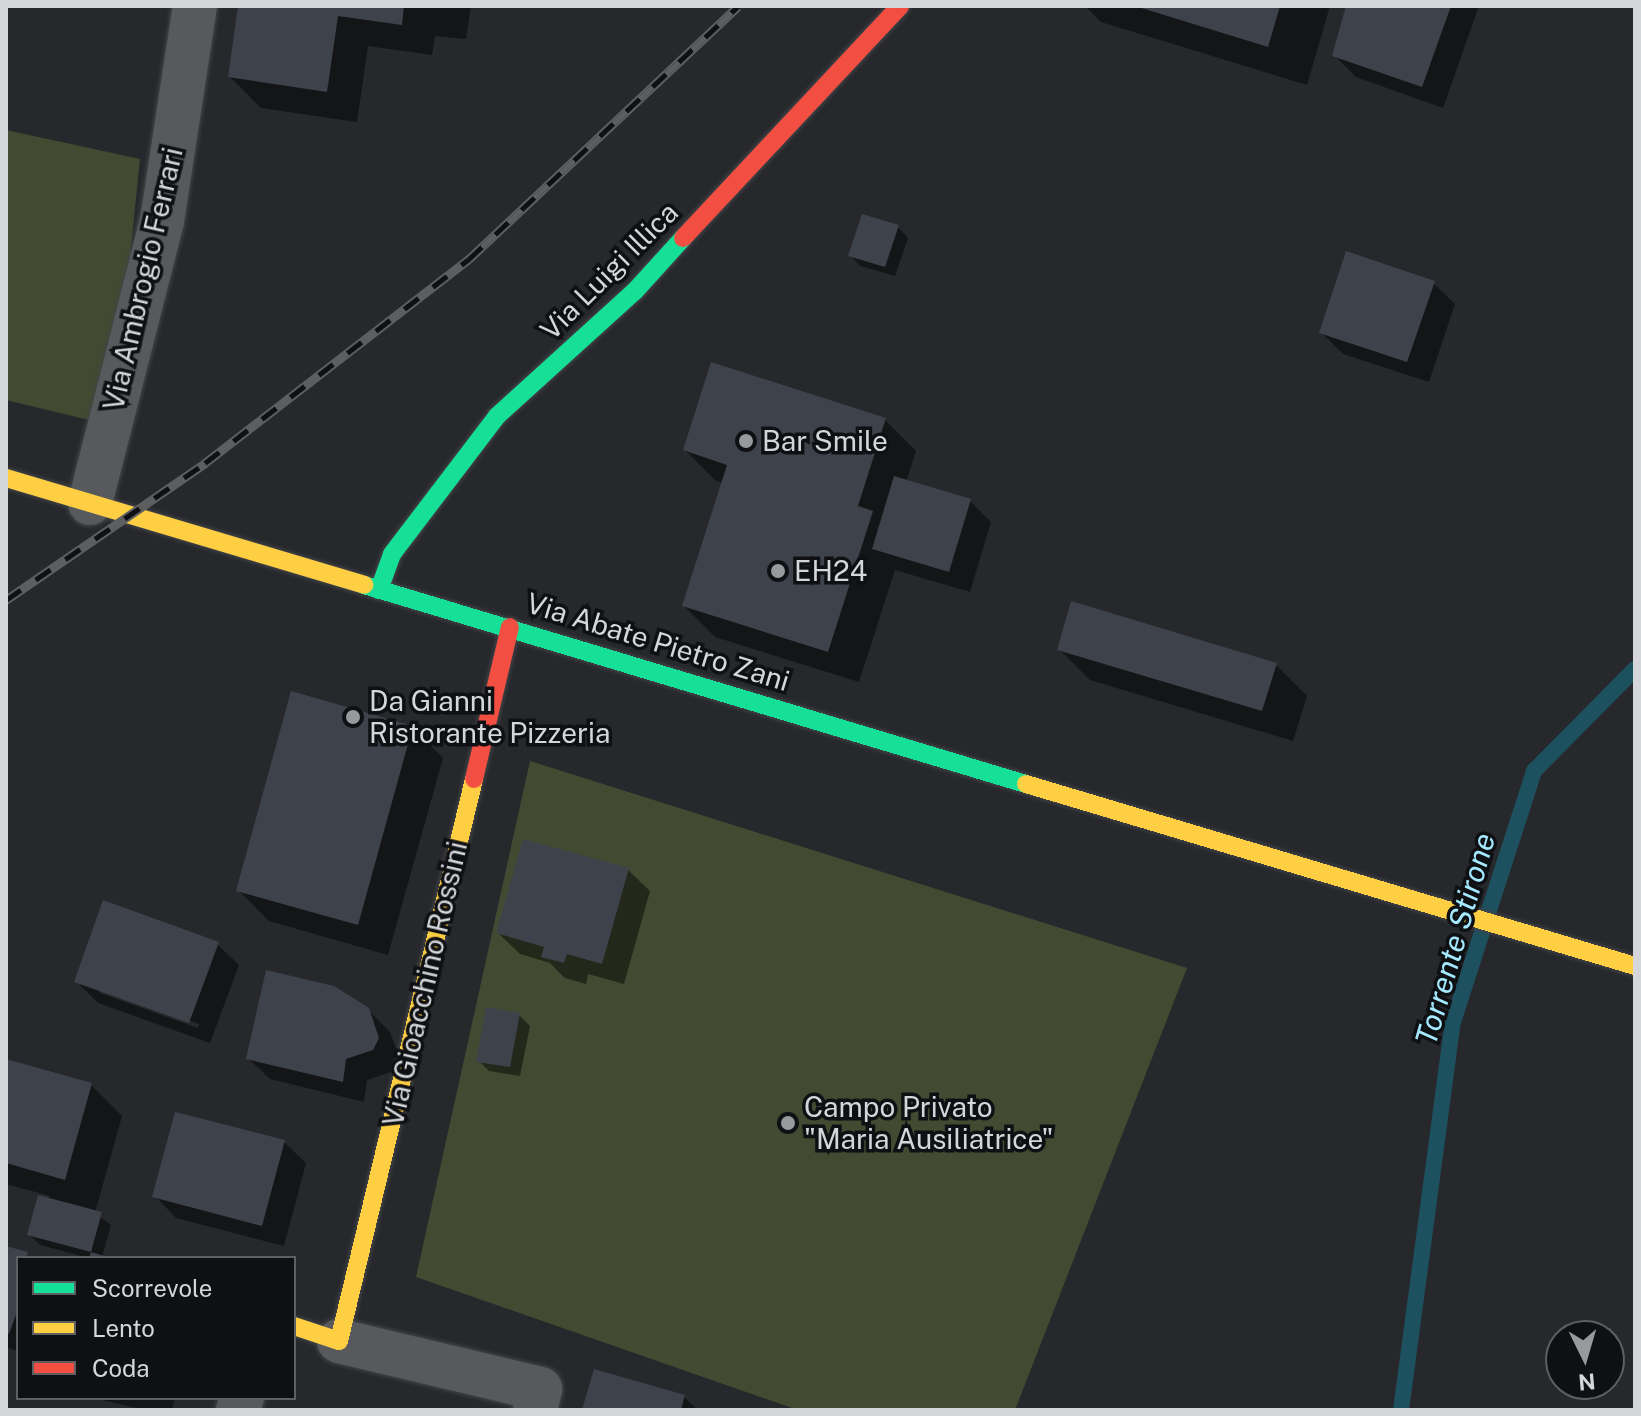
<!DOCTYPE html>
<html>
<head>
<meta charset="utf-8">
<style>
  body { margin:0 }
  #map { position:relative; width:1641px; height:1416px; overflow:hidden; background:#26282c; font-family:"Public Sans",sans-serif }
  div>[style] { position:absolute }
  .green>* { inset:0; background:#424b31 }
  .shadow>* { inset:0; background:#0007 }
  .stream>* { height:16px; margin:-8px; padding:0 8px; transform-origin:8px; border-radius:8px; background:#1e5160 }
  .building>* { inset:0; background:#3e434b }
  .roads { filter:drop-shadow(0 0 2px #434447) drop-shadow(0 0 2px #434447) }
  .street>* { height:44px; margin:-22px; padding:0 22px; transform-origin:22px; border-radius:22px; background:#58595c }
  .fast>* { height:18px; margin:-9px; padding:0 9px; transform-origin:9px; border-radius:9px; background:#16e098 }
  .slow>* { height:18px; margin:-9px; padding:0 9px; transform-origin:9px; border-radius:9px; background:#ffcf43 }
  .jam>* { height:18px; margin:-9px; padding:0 9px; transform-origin:9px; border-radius:9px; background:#f24e42 }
  .rail>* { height:9px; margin-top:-4.5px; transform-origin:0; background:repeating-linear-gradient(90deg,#0f1013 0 18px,#5c5e60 0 36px); box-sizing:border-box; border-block:2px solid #5c5e60 }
  .dots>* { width:22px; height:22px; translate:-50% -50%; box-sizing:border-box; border:4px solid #0f1013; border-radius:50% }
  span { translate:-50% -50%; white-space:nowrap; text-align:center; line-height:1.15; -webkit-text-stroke:7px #0f1013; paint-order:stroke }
  .street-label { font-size:28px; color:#d4d6da }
  .poi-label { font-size:28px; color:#d4d6da }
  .left { translate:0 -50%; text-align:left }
  .water-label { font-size:30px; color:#a4e9ff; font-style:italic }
  .frame { position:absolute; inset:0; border:8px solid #d4d6da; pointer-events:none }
  .legend { position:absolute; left:16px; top:1256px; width:280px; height:144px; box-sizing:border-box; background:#0f1013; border:2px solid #5e5f63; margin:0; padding:10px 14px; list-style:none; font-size:24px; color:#d4d6da }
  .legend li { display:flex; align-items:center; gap:16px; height:40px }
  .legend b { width:40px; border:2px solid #5e5f63 }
  .north { position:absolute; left:1545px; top:1320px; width:80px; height:80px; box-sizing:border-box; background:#0f1013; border:2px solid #5e5f63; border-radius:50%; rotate:175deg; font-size:22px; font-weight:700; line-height:32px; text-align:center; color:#d4d6da }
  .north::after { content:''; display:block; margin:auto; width:28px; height:36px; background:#97999d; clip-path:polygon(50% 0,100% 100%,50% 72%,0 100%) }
</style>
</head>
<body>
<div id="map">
  <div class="green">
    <i style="clip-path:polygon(6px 130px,140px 159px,126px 297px,89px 420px,6px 400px)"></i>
    <i style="clip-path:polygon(530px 761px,1187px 968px,1015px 1410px,798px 1410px,416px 1277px)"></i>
  </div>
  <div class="shadow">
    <i style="clip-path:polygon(240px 6px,471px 6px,466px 39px,435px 36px,432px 55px,368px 46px,357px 122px,261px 108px,230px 77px)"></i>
    <i style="clip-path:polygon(1085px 6px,1330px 6px,1307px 85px,1101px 22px)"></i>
    <i style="clip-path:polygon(1348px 6px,1479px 6px,1443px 108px,1356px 77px,1335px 56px)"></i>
    <i style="clip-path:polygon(898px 227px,908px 238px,895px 276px,860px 266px,850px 255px)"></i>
    <i style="clip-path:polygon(1433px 283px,1455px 304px,1429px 382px,1343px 354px,1321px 332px)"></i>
    <i style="clip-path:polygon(885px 420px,916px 451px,906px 482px,970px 501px,991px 522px,970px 592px,895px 570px,859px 682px,715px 637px,684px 606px,724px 483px,716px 481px,685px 450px)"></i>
    <i style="clip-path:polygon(1059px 649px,1276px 665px,1307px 696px,1293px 741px,1090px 680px)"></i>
    <i style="clip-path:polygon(412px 727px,443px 758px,388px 955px,269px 921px,238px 890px)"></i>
    <i style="clip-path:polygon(525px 841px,628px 870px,650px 891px,624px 984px,588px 974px,586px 984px,565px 978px,550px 963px,520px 954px,498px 933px)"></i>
    <i style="clip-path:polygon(evenodd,217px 944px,239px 965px,210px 1043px,98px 1003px,77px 982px,217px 944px,100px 989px,199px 1024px,198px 1028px,100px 993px,100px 989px)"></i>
    <i style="clip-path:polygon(368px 1010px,390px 1032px,400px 1060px,394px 1071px,367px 1080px,364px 1102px,270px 1079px,248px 1058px)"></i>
    <i style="clip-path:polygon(519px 1015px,530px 1026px,520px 1076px,489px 1071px,479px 1061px)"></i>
    <i style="clip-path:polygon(6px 1061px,91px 1085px,122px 1116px,95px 1213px,111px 1225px,102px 1257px,107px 1258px,89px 1258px,40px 1245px,29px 1234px,50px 1196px,6px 1184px)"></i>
    <i style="clip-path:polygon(284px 1142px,306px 1163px,284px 1246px,176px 1218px,155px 1196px)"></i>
    <i style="clip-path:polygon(6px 1248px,31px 1258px,18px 1258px,18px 1351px,6px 1347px)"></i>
    <i style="clip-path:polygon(684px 1397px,698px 1410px,584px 1410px)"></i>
    <i style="clip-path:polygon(93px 1398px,175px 1398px,172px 1410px,145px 1410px)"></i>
  </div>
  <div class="stream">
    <i style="left:1401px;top:1410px;width:391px;rotate:-82.4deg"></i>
    <i style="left:1453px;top:1022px;width:264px;rotate:-72.1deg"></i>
    <i style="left:1534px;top:771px;width:144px;rotate:-45.3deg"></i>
  </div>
  <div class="building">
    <i style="clip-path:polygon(238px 6px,404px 6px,402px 25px,338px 16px,327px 92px,228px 77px)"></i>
    <i style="clip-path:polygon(1135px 6px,1280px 6px,1268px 47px)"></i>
    <i style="clip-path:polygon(1346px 6px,1451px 6px,1422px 87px,1332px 56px)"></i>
    <i style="clip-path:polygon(862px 214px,899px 225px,885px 267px,848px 256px)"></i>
    <i style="clip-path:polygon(1346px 251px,1435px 281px,1407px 362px,1319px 333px)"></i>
    <i style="clip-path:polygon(711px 362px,886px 418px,858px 506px,873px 511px,828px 652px,682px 606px,727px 465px,683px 450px)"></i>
    <i style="clip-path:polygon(894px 476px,971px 499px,949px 572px,872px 549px)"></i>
    <i style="clip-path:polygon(1071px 601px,1277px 663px,1262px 711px,1057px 650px)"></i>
    <i style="clip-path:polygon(291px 691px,413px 726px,358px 925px,236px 891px)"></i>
    <i style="clip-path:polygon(523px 839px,629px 868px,602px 964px,567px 954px,564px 963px,541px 957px,544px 947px,496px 933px)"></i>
    <i style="clip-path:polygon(103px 900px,219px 942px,189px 1023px,74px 982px)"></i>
    <i style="clip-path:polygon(266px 970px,334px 986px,369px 1008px,379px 1038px,373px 1050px,346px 1059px,343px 1082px,246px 1059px)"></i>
    <i style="clip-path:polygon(486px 1007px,520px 1013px,510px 1067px,476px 1062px)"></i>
    <i style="clip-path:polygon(6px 1059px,92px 1083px,65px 1180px,6px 1163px)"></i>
    <i style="clip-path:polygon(175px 1112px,285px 1140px,262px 1226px,152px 1197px)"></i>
    <i style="clip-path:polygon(38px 1195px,102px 1212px,91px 1252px,111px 1258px,89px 1258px,91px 1252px,27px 1235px)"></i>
    <i style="clip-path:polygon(6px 1246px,28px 1252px,26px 1258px,18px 1258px,18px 1309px,9px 1334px,6px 1333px)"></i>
    <i style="clip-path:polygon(594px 1369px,685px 1395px,681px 1410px,582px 1410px)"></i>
  </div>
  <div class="roads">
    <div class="street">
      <i style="left:90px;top:503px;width:291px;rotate:-75.7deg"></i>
      <i style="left:162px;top:221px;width:218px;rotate:-81.3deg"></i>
      <i style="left:339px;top:1341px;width:207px;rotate:13.4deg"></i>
      <i style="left:540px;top:1389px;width:22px;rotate:103deg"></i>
      <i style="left:238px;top:1410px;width:13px;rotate:-72deg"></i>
    </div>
    <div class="fast">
      <i style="left:364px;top:585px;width:691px;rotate:16.73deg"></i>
      <i style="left:379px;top:590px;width:38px;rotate:-70deg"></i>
      <i style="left:392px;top:554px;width:173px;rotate:-52.7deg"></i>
      <i style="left:497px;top:416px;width:186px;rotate:-42.2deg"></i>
      <i style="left:635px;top:291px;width:72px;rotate:-47.8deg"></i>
    </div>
    <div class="slow">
      <i style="left:6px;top:478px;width:374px;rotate:16.6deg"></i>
      <i style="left:1026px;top:784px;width:636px;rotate:16.64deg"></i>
      <i style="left:294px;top:1326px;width:47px;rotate:18.4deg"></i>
      <i style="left:339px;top:1341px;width:578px;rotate:-76.49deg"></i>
    </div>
    <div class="jam">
      <i style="left:683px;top:238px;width:318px;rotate:-46.9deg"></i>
      <i style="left:474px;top:779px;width:156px;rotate:-76.7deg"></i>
    </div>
  </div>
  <div class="rail">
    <i style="left:6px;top:600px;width:242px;rotate:-34.5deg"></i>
    <i style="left:205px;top:463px;width:334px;rotate:-37.7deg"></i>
    <i style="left:469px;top:259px;width:369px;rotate:-43.2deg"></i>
  </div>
  <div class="dots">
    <i style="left:746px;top:441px;background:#97999d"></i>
    <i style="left:778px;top:571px;background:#97999d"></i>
    <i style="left:353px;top:717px;background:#97999d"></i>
    <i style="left:788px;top:1123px;background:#97999d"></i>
  </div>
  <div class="street-label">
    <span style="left:609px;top:271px;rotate:-45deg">Via Luigi Illica</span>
    <span style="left:143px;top:279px;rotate:-77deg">Via Ambrogio Ferrari</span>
    <span style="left:658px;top:642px;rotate:17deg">Via Abate Pietro Zani</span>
    <span style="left:425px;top:984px;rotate:-77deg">Via Gioacchino Rossini</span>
  </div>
  <div class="poi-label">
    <span class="left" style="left:762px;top:441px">Bar Smile</span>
    <span class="left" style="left:794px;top:571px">EH24</span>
    <span class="left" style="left:369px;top:717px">Da Gianni<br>Ristorante Pizzeria</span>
    <span class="left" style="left:804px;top:1123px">Campo Privato<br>"Maria Ausiliatrice"</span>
  </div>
  <div class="water-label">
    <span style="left:1455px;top:939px;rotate:-74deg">Torrente Stirone</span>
  </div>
  <div class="frame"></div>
  <ul class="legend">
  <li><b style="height:10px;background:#16e098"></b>Scorrevole</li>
  <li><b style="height:10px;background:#ffcf43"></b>Lento</li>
  <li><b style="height:10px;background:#f24e42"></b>Coda</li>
  </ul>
  <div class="north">N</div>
</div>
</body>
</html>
